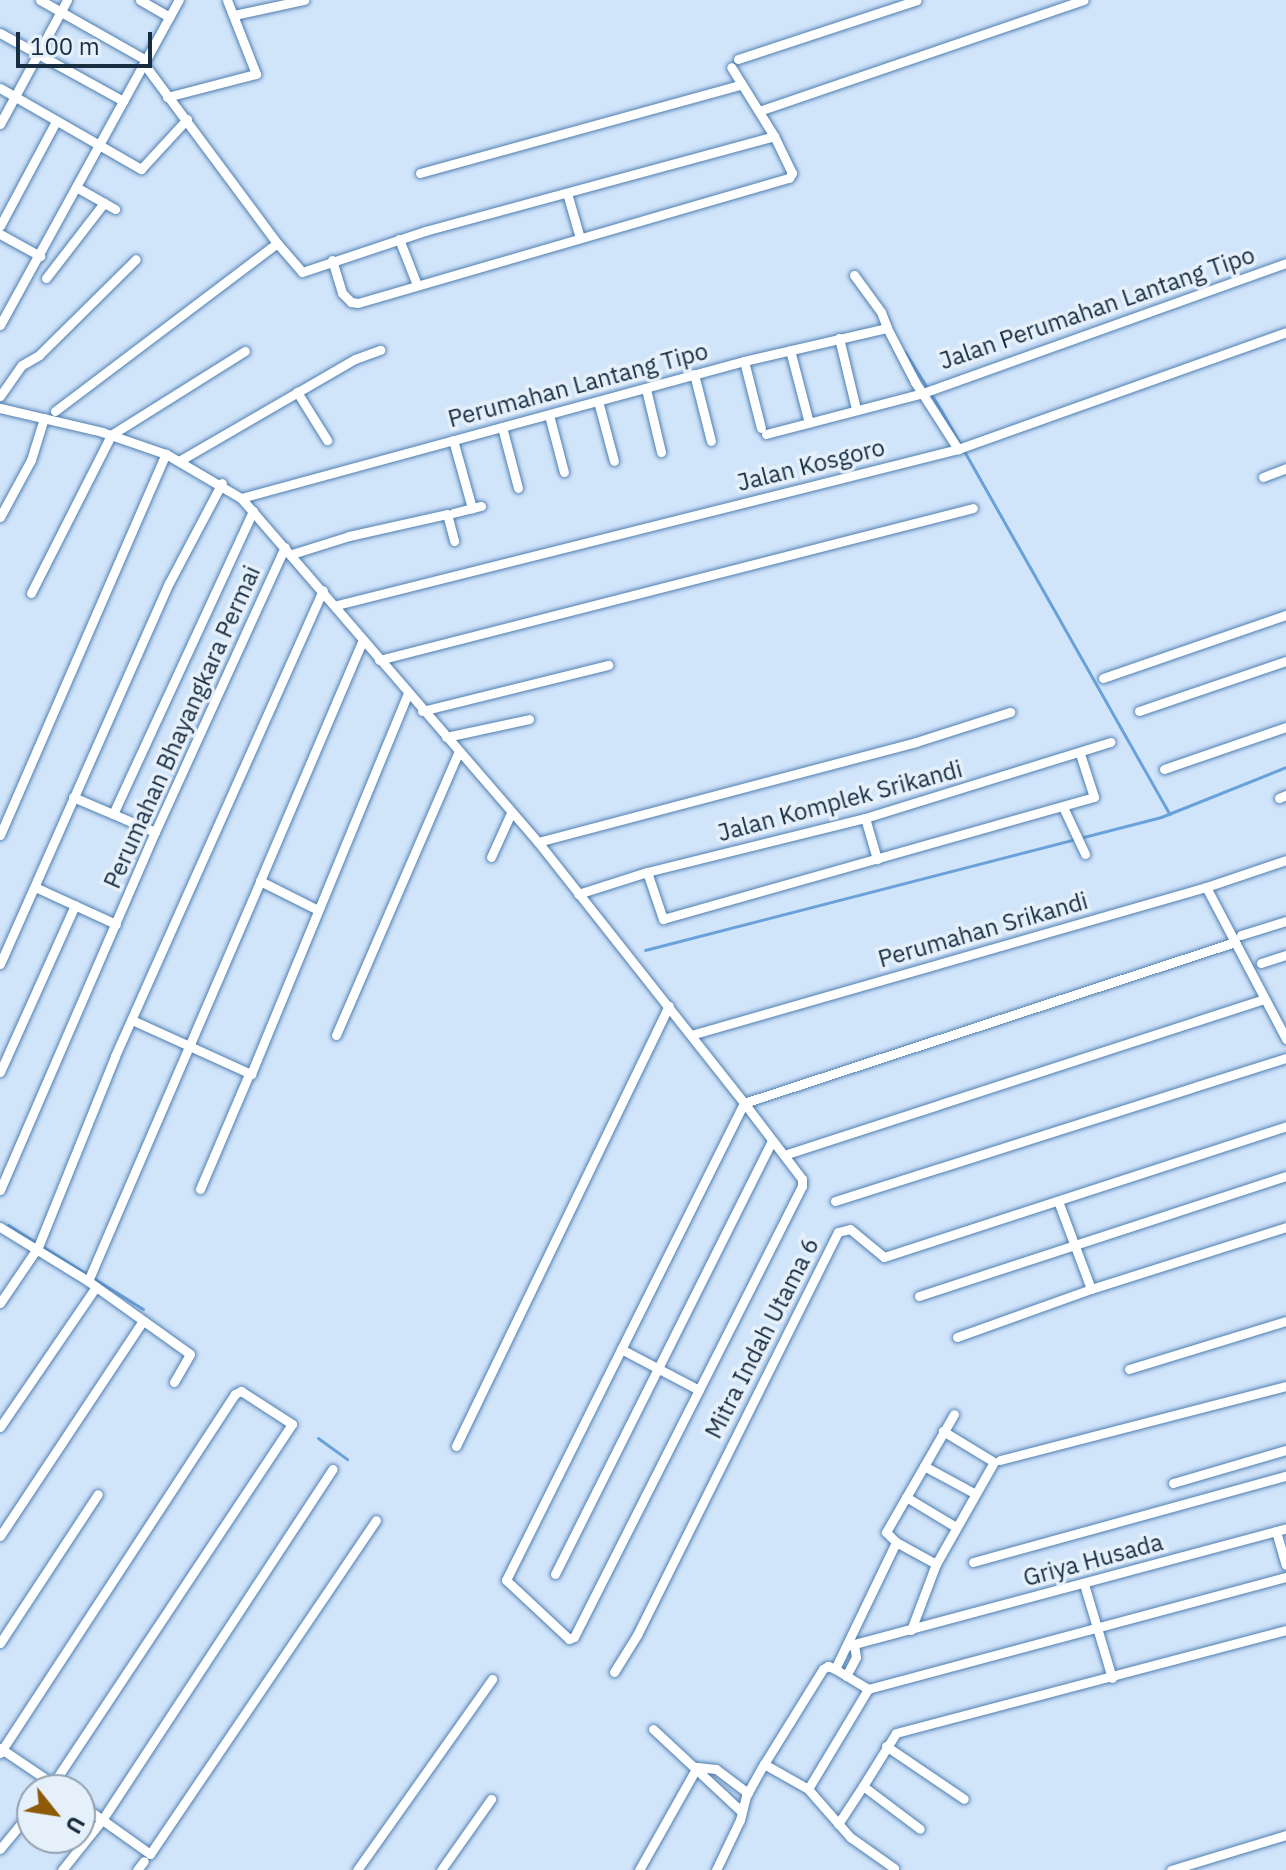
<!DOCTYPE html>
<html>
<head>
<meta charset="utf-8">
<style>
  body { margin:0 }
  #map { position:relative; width:1286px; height:1870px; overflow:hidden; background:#d0e4fa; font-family:"IBM Plex Sans",sans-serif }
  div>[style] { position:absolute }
  .stream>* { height:3px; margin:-1.5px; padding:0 1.5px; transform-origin:1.5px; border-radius:1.5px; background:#69a1da }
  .roads { filter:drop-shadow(0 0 2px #507fb0) drop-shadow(0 0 2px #507fb0) }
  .street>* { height:9px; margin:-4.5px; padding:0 4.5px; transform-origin:4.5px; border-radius:4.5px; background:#fff }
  span { translate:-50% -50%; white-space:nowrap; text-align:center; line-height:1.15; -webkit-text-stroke:7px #e6f0fb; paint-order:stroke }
  .street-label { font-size:24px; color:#192d41 }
  .north { position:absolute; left:16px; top:1774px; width:80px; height:80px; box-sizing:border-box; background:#e6f0fb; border:2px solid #94a2b1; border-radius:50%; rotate:120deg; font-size:22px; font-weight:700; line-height:32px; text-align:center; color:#192d41 }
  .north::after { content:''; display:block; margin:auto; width:28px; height:36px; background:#8d5a07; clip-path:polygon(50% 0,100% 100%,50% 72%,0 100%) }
  .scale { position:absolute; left:16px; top:32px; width:136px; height:36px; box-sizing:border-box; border:4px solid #192d41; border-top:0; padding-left:10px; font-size:24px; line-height:28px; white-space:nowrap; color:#192d41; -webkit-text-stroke:6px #e6f0fb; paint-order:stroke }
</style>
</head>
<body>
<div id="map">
  <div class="stream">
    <i style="left:905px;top:352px;width:70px;rotate:58.3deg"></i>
    <i style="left:942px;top:412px;width:462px;rotate:60.5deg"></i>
    <i style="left:645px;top:950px;width:533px;rotate:-14.45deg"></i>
    <i style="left:1161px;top:817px;width:135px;rotate:-21.8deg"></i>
    <i style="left:8px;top:1225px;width:159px;rotate:31.9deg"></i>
    <i style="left:318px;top:1438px;width:36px;rotate:36deg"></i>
  </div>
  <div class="roads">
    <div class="street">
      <i style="left:40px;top:0;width:122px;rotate:29.5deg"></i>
      <i style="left:140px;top:0;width:34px;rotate:30deg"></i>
      <i style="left:234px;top:15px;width:72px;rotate:-12.1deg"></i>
      <i style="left:0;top:33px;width:141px;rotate:28.9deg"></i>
      <i style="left:738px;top:59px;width:188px;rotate:-18.2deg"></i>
      <i style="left:144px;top:64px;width:223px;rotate:53.4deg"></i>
      <i style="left:277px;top:243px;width:38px;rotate:49deg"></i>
      <i style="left:302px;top:272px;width:130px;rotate:-18.4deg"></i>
      <i style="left:425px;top:231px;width:362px;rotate:-15.2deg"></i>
      <i style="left:0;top:88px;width:163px;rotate:29.9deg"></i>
      <i style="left:141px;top:169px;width:68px;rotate:-47.4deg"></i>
      <i style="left:167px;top:97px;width:92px;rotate:-14.5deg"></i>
      <i style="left:256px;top:74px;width:79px;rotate:-111.4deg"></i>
      <i style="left:759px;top:111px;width:343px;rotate:-18.9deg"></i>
      <i style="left:0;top:124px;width:141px;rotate:-61.6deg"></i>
      <i style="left:420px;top:173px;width:332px;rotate:-15.4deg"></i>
      <i style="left:76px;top:187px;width:45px;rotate:29.4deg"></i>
      <i style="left:567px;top:193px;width:47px;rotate:73.9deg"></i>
      <i style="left:0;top:226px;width:119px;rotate:-61.9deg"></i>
      <i style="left:0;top:234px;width:46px;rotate:28.8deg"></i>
      <i style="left:399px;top:239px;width:49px;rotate:68.6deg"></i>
      <i style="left:332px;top:260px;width:34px;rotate:73deg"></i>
      <i style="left:342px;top:293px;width:13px;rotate:45deg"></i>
      <i style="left:351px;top:302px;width:7px;rotate:8deg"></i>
      <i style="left:358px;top:303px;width:449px;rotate:-16.2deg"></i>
      <i style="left:789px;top:178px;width:6px;rotate:-59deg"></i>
      <i style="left:792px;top:173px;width:41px;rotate:-115.9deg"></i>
      <i style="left:774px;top:136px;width:81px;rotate:-121.9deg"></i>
      <i style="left:854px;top:275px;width:46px;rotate:53.9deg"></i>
      <i style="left:881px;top:312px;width:17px;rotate:69deg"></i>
      <i style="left:46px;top:278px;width:95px;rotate:-52.3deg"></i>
      <i style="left:0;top:325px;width:371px;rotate:-61.2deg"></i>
      <i style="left:839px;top:338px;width:73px;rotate:76.5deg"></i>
      <i style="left:790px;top:350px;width:75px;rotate:75.4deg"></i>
      <i style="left:744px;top:361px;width:69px;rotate:75.8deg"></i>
      <i style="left:694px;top:374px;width:69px;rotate:75.8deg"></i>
      <i style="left:646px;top:389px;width:65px;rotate:76.6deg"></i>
      <i style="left:297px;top:392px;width:57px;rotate:58deg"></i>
      <i style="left:0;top:396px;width:38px;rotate:-55deg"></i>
      <i style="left:22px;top:365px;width:20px;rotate:-30deg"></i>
      <i style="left:39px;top:355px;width:136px;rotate:-44.7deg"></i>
      <i style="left:598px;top:401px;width:62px;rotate:75.1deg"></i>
      <i style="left:0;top:408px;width:105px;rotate:13.2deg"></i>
      <i style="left:102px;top:432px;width:68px;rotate:19deg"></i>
      <i style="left:166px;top:454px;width:87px;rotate:30.4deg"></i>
      <i style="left:241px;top:498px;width:454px;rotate:49.2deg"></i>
      <i style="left:538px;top:842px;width:333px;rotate:51.7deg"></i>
      <i style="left:744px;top:1103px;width:533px;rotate:116.52deg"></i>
      <i style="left:506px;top:1580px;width:86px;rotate:43.1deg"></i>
      <i style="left:569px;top:1639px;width:5px;rotate:-22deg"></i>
      <i style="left:574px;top:1637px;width:505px;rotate:-63.18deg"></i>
      <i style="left:802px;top:1186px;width:7px;rotate:-90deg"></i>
      <i style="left:802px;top:1179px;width:96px;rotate:-127.3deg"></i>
      <i style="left:744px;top:1103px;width:517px;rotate:-18.15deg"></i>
      <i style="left:55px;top:411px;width:278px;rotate:-37.1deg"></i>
      <i style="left:549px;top:415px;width:59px;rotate:75.3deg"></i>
      <i style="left:502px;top:427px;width:63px;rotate:75.3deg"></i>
      <i style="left:766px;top:434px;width:162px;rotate:-14.6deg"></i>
      <i style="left:923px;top:393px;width:386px;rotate:-19.7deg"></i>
      <i style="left:453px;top:440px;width:71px;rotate:74.4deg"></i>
      <i style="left:179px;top:461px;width:203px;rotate:-30.1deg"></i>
      <i style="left:355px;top:359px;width:27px;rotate:-20deg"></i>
      <i style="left:1263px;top:477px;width:25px;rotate:-21deg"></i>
      <i style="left:241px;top:498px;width:521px;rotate:-15.24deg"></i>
      <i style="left:744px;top:361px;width:147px;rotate:-13deg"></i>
      <i style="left:887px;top:328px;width:61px;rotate:62.6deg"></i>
      <i style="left:915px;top:382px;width:80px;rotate:57.3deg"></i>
      <i style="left:453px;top:513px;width:29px;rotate:-14deg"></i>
      <i style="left:0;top:517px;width:65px;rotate:-61.5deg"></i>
      <i style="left:31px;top:460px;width:44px;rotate:-72.8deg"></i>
      <i style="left:292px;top:554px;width:60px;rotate:-17.5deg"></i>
      <i style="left:349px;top:536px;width:100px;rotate:-12.7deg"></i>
      <i style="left:447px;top:514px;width:28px;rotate:75deg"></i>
      <i style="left:31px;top:593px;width:177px;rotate:-63.1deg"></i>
      <i style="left:111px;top:435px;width:158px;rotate:-32.1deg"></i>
      <i style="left:337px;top:605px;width:640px;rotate:-14.1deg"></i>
      <i style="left:958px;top:449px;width:348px;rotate:-19.6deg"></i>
      <i style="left:379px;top:660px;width:613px;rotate:-14.35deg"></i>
      <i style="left:1103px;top:678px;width:194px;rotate:-19deg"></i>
      <i style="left:422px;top:711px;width:192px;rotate:-13.9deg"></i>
      <i style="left:1139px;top:711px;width:155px;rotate:-18.8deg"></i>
      <i style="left:446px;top:737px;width:85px;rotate:-12.2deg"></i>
      <i style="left:1164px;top:769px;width:129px;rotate:-19deg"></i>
      <i style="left:73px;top:797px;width:43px;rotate:23deg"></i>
      <i style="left:1279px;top:798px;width:8px;rotate:-23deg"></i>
      <i style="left:1063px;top:807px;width:52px;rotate:64.9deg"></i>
      <i style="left:865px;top:818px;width:43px;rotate:73.7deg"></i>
      <i style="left:155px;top:832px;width:46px;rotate:-156.8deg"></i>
      <i style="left:113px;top:814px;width:334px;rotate:-65.2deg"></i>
      <i style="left:0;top:835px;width:416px;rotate:-66.5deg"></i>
      <i style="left:538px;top:842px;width:391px;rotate:-14.8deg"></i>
      <i style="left:916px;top:742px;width:99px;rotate:-17.7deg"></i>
      <i style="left:491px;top:857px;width:48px;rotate:-65.6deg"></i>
      <i style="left:647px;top:872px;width:50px;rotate:71.2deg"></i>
      <i style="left:663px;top:919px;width:448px;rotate:-15.8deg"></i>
      <i style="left:1094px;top:797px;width:45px;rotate:-108deg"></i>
      <i style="left:35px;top:887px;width:89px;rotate:24.6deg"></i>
      <i style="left:1206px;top:887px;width:172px;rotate:62.2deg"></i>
      <i style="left:578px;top:894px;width:72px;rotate:-17.7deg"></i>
      <i style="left:647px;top:872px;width:225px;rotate:-13.9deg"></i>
      <i style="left:865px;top:818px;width:257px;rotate:-17.2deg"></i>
      <i style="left:318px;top:910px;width:65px;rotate:-153.4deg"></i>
      <i style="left:260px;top:881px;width:262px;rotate:-66.9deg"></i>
      <i style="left:1241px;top:935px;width:47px;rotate:-17.3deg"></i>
      <i style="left:1261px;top:963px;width:26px;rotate:-18deg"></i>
      <i style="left:0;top:964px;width:417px;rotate:-66.1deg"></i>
      <i style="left:169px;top:583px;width:113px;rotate:-62.1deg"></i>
      <i style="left:132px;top:1020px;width:131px;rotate:24.4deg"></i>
      <i style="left:251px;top:1074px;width:411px;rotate:-67.6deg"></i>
      <i style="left:336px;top:1035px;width:309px;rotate:-66.6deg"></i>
      <i style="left:691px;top:1035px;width:536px;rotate:-16.03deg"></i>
      <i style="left:1206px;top:887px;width:84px;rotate:-18.6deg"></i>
      <i style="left:0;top:1072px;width:183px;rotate:-65.8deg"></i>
      <i style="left:784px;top:1155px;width:505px;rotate:-18deg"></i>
      <i style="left:200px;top:1189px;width:125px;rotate:-66.9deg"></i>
      <i style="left:0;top:1190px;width:390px;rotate:-66.6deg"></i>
      <i style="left:155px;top:832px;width:313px;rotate:-65.5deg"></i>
      <i style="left:835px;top:1201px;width:473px;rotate:-17.6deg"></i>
      <i style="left:1058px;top:1201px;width:94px;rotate:69.4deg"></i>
      <i style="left:0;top:1227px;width:103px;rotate:31.5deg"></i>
      <i style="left:919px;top:1296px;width:386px;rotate:-18.1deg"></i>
      <i style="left:0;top:1303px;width:68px;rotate:-55.8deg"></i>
      <i style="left:38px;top:1247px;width:206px;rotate:-68deg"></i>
      <i style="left:115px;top:1056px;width:510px;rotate:-65.95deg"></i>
      <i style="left:957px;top:1337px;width:142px;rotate:-19.7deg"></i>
      <i style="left:1091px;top:1289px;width:205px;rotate:-17.6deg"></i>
      <i style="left:621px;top:1349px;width:88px;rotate:27.7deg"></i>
      <i style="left:1129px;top:1369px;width:164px;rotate:-17deg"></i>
      <i style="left:174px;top:1382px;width:32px;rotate:-60deg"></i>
      <i style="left:190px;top:1354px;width:125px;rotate:-144.4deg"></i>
      <i style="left:88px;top:1281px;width:435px;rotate:-66.7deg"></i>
      <i style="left:0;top:1427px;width:170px;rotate:-55.6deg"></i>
      <i style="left:456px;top:1446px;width:489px;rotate:-64.2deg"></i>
      <i style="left:1000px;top:1460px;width:295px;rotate:-14.5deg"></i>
      <i style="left:924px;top:1466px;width:57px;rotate:28.4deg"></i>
      <i style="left:1173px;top:1483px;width:118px;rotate:-16.3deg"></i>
      <i style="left:906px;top:1497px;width:58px;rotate:31deg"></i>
      <i style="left:1276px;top:1531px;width:35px;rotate:74deg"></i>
      <i style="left:0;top:1536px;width:258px;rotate:-56.4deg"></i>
      <i style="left:896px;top:1542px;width:46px;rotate:28.8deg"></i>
      <i style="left:973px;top:1562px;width:325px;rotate:-15.4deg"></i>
      <i style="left:555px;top:1574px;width:484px;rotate:-63.4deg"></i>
      <i style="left:1084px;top:1584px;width:98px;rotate:73.4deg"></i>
      <i style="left:911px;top:1630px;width:71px;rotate:-69.3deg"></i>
      <i style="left:936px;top:1564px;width:117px;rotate:-60.4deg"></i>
      <i style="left:994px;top:1462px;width:60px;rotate:-148.7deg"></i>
      <i style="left:0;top:1643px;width:178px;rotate:-56.7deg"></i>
      <i style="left:847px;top:1646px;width:455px;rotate:-15deg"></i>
      <i style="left:835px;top:1669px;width:39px;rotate:31deg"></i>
      <i style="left:868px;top:1689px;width:433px;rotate:-15deg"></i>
      <i style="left:614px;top:1672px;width:44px;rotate:-58.1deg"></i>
      <i style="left:637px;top:1635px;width:450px;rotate:-63.5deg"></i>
      <i style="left:838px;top:1232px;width:12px;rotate:-14deg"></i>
      <i style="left:850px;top:1229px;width:44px;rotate:39.5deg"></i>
      <i style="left:884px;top:1257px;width:423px;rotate:-18deg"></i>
      <i style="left:846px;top:1676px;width:21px;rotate:-62deg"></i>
      <i style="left:856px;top:1657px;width:13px;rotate:-99deg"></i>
      <i style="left:653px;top:1729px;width:120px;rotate:43deg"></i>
      <i style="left:886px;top:1746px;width:94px;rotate:34.2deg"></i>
      <i style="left:0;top:1748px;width:75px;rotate:34.1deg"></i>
      <i style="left:0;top:1753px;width:429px;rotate:-56.8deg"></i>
      <i style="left:235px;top:1394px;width:7px;rotate:-27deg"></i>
      <i style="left:241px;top:1391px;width:61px;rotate:32.9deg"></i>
      <i style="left:292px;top:1424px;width:439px;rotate:123.6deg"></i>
      <i style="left:764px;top:1764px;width:51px;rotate:29.6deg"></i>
      <i style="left:808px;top:1789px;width:117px;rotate:-59deg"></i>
      <i style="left:863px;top:1786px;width:62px;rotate:-58.1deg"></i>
      <i style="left:896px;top:1733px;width:403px;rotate:-14.8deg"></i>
      <i style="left:808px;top:1789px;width:64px;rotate:48.8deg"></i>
      <i style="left:850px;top:1837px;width:54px;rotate:35.2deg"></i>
      <i style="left:80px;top:1804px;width:86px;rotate:35.5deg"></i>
      <i style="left:150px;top:1854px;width:403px;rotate:-55.9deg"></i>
      <i style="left:838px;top:1824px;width:45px;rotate:-56.7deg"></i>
      <i style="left:863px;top:1786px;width:71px;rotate:37deg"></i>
      <i style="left:0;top:1849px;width:50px;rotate:-50.6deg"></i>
      <i style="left:62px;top:1870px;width:64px;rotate:-51.3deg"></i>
      <i style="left:102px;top:1820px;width:420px;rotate:-56.7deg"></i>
      <i style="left:137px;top:1870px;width:11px;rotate:-52deg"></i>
      <i style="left:357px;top:1870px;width:234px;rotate:-54.7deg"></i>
      <i style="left:441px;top:1870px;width:87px;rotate:-54.8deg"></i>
      <i style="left:639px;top:1870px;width:118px;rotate:-60.6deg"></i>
      <i style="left:697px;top:1767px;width:19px;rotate:6deg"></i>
      <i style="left:716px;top:1769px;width:40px;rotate:37deg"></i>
      <i style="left:716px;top:1870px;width:55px;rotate:-64.4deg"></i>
      <i style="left:740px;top:1820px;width:25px;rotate:-76deg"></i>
      <i style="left:746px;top:1796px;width:37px;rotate:-61deg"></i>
      <i style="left:764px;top:1764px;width:112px;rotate:-58.2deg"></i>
      <i style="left:823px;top:1669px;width:6px;rotate:-31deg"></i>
      <i style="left:828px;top:1666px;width:8px;rotate:23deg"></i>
      <i style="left:835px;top:1669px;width:141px;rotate:-64.3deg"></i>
      <i style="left:896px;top:1542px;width:14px;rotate:-135deg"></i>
      <i style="left:886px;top:1532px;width:136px;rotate:-60deg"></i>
      <i style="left:1171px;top:1870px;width:120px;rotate:-16.9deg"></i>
    </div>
  </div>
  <div class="street-label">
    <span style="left:1097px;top:308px;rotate:-19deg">Jalan Perumahan Lantang Tipo</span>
    <span style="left:578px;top:385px;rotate:-15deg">Perumahan Lantang Tipo</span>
    <span style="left:811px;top:465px;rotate:-14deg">Jalan Kosgoro</span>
    <span style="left:182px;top:727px;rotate:-66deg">Perumahan Bhayangkara Permai</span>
    <span style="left:840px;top:801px;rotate:-15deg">Jalan Komplek Srikandi</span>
    <span style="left:983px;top:930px;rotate:-16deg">Perumahan Srikandi</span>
    <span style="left:762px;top:1338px;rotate:-63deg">Mitra Indah Utama 6</span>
    <span style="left:1093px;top:1560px;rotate:-15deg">Griya Husada</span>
  </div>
  <div class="north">U</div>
  <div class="scale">100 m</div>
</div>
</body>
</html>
